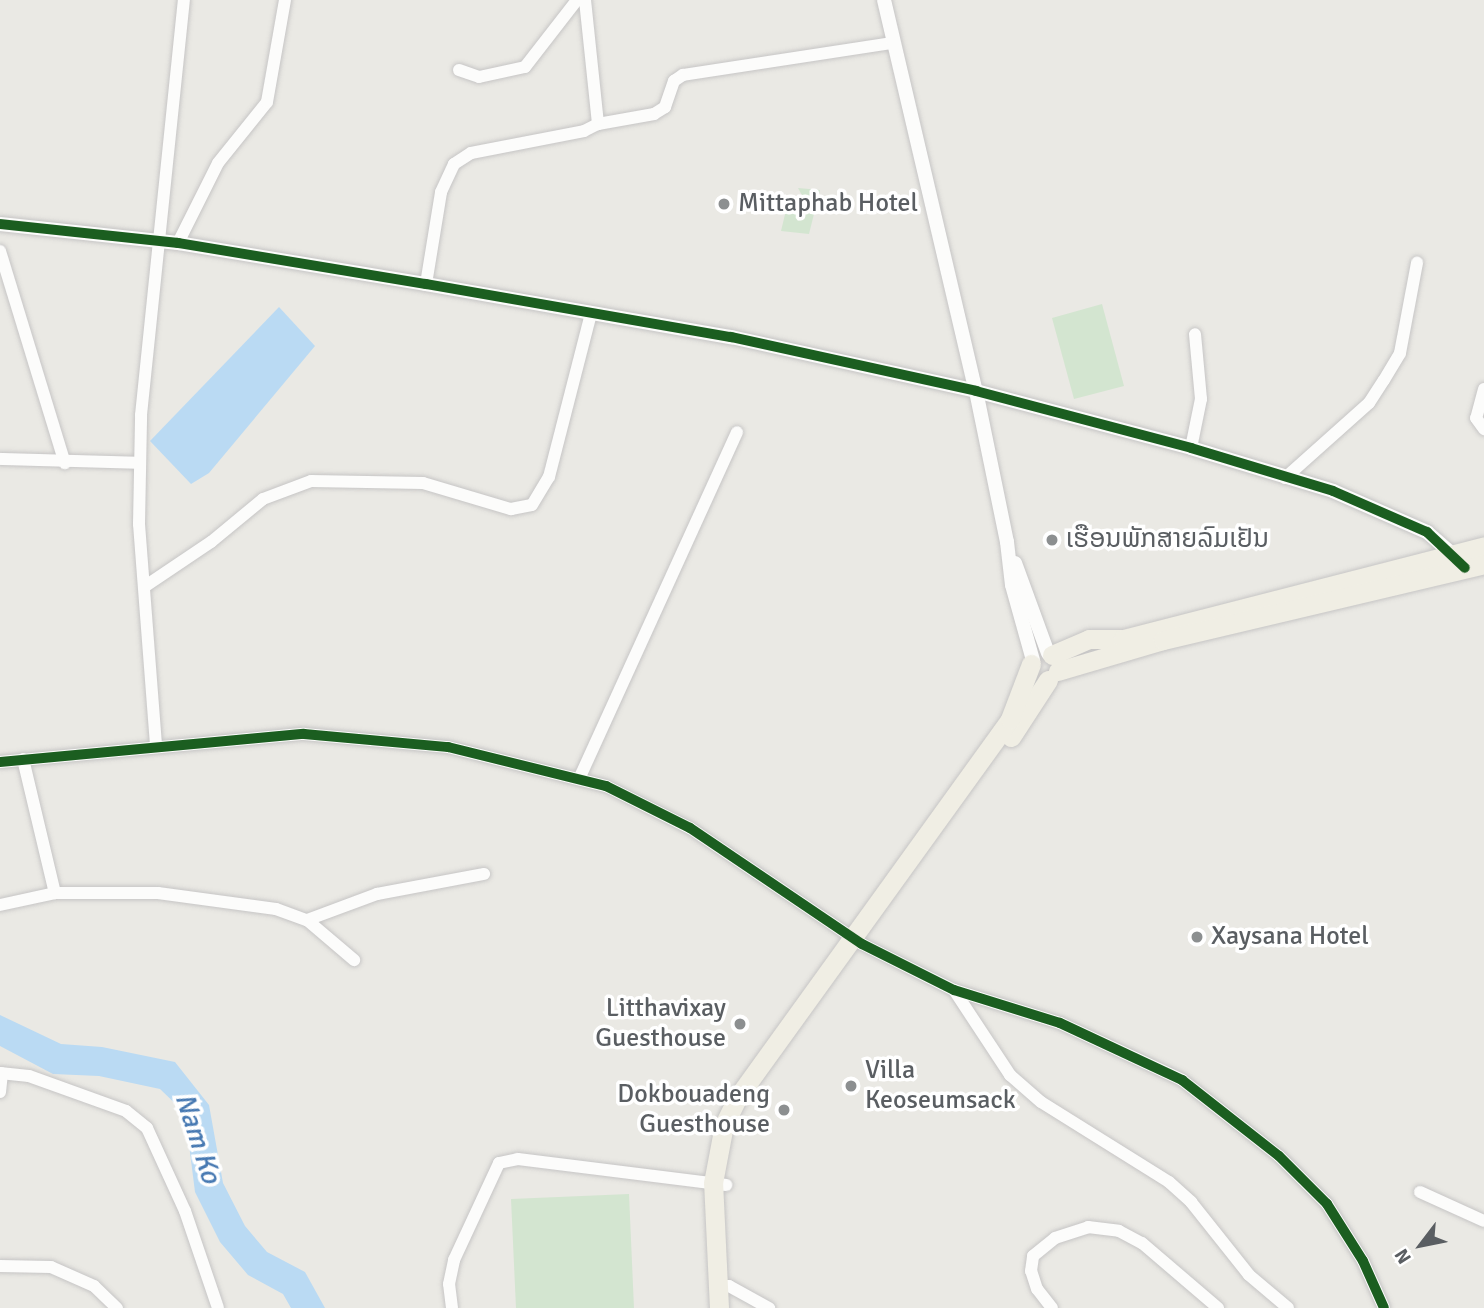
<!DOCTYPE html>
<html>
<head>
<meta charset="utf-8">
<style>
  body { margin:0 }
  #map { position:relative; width:1484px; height:1308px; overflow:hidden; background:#eae9e4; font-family:Signika,"Noto Sans Lao",sans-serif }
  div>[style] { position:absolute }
  .green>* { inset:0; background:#d3e5d0 }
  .water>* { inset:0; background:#badaf3 }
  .roads { filter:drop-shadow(0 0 2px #c6c5c5) drop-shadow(0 0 2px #c6c5c5) }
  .minor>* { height:12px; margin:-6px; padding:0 6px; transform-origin:6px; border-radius:6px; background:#fcfcfb }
  .tertiary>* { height:14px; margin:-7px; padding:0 7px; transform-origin:7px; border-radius:7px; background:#fcfcfb }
  .trunk>* { height:19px; margin:-9.5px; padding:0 9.5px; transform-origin:9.5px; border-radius:9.5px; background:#f0eee4 }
  .cycleway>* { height:10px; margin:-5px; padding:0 5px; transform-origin:5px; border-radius:5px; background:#1b5e20 }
  .dots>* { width:19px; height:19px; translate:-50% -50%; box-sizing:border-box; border:4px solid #fff; border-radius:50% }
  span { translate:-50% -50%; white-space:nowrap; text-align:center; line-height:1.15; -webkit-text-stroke:7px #fff; paint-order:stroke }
  .poi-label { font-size:26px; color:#5a5e62 }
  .left { translate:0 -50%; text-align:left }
  .right { translate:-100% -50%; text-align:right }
  .water-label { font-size:28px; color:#4779b2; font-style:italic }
  .north { position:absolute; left:1386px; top:1210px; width:70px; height:70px; -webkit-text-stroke:5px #fff; paint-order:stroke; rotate:238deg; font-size:19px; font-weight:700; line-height:28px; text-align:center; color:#5a5e62 }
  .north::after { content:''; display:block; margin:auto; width:24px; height:32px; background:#5a5e62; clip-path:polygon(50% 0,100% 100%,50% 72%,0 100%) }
</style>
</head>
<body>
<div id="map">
  <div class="green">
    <i style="clip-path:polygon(798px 188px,820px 190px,809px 234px,781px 231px,787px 206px,799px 205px,803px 197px)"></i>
    <i style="clip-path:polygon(1102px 304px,1124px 386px,1074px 399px,1052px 318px)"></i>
    <i style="clip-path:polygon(629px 1194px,634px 1308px,516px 1308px,511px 1199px)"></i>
  </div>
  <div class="water">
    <i style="clip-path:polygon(279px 307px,315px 346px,209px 473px,191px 484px,150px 441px)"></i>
    <i style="clip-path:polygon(0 1015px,61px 1044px,102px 1047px,175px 1062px,209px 1105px,223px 1183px,245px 1226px,267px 1252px,305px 1272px,325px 1308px,291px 1308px,283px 1294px,248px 1275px,220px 1242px,195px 1192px,185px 1113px,160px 1089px,99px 1076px,53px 1074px,0 1046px)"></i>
  </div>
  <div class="roads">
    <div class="minor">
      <i style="left:585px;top:0;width:125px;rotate:84deg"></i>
      <i style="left:598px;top:124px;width:57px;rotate:-10.1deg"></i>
      <i style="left:654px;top:114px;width:13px;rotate:-32deg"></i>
      <i style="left:665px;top:107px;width:28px;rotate:-71deg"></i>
      <i style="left:674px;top:81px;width:11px;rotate:-34deg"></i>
      <i style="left:683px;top:75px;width:211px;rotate:-8.7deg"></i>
      <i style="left:459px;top:70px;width:21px;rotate:19deg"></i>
      <i style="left:479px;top:77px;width:47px;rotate:-12.3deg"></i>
      <i style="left:525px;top:67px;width:85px;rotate:-52.2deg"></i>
      <i style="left:178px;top:243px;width:89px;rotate:-63.4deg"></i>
      <i style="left:218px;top:163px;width:78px;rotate:-51.2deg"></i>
      <i style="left:267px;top:102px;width:104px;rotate:-80deg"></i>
      <i style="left:0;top:251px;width:222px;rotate:73deg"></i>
      <i style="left:426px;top:284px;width:93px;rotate:-80.7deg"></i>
      <i style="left:441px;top:192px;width:31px;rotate:-65deg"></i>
      <i style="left:454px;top:164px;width:20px;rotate:-33deg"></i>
      <i style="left:471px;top:153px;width:115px;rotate:-11deg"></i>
      <i style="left:584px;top:131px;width:16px;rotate:-27deg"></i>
      <i style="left:1484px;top:389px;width:30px;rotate:105deg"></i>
      <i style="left:1476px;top:418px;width:14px;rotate:54deg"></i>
      <i style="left:1191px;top:448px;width:50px;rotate:-78.5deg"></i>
      <i style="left:1201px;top:399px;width:65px;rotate:-95.3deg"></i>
      <i style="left:0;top:459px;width:140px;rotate:1.6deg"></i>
      <i style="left:1285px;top:478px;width:113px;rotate:-41.8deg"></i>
      <i style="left:1369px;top:403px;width:27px;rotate:-57deg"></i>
      <i style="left:1384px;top:380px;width:31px;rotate:-59deg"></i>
      <i style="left:1400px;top:353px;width:92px;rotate:-79.3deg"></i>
      <i style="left:144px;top:587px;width:81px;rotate:-33.9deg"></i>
      <i style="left:211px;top:542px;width:67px;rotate:-39.6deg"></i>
      <i style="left:263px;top:499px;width:51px;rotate:-20.6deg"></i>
      <i style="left:311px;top:481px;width:112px;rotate:1deg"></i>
      <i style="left:423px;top:483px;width:92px;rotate:16.5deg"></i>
      <i style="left:511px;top:509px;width:21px;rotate:-11deg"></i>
      <i style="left:532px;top:505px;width:33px;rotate:-59deg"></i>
      <i style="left:549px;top:477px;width:168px;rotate:-75.6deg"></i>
      <i style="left:156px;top:745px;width:222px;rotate:-94.4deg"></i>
      <i style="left:139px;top:524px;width:109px;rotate:-88.9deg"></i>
      <i style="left:141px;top:415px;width:417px;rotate:-84.1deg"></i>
      <i style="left:23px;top:759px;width:138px;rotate:76.6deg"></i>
      <i style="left:0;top:762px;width:305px;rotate:-5.3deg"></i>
      <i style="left:304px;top:734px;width:145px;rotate:5.2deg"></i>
      <i style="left:448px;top:747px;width:163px;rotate:13.9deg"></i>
      <i style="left:606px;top:786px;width:94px;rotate:26.6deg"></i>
      <i style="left:690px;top:828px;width:207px;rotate:34deg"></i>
      <i style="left:862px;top:944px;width:103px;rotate:26.6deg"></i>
      <i style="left:954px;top:990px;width:111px;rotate:17.3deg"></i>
      <i style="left:1060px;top:1023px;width:135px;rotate:25deg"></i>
      <i style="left:1182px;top:1080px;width:123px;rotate:38.1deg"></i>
      <i style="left:1279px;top:1156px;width:68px;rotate:45deg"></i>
      <i style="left:1327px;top:1204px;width:67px;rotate:57.7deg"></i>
      <i style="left:1363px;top:1261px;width:51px;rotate:65.9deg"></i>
      <i style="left:579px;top:779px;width:381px;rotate:-65.5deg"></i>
      <i style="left:0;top:905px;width:56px;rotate:-12.3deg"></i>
      <i style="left:55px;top:893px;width:103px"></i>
      <i style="left:158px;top:893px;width:119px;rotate:7.7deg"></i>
      <i style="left:276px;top:909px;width:33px;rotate:20deg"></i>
      <i style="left:307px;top:920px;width:62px;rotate:40.4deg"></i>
      <i style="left:307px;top:920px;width:75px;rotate:-20.4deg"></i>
      <i style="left:377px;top:894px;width:109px;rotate:-10.6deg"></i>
      <i style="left:954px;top:990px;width:102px;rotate:56.6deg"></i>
      <i style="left:1010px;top:1075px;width:41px;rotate:41.1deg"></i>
      <i style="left:1041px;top:1102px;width:151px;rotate:32deg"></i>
      <i style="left:1169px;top:1182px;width:30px;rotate:42deg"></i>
      <i style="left:1191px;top:1202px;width:93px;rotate:51.5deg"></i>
      <i style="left:1249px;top:1275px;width:51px;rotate:40.2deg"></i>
      <i style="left:0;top:1073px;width:29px;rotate:6deg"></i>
      <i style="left:29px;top:1076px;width:103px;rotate:19.8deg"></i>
      <i style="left:126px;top:1111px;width:27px;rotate:39deg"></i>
      <i style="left:147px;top:1128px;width:91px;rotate:65.4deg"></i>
      <i style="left:185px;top:1211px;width:102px;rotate:71.2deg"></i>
      <i style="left:0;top:1092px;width:19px;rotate:-84deg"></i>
      <i style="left:1420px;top:1192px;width:70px;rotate:24.4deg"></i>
      <i style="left:0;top:1266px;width:51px;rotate:1.1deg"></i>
      <i style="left:51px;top:1267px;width:47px;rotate:23.8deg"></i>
      <i style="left:94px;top:1286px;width:32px;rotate:44deg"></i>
      <i style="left:717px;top:1286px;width:12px"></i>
      <i style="left:729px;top:1286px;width:46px;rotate:28.8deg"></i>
      <i style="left:452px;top:1308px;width:24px;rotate:-97deg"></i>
      <i style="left:449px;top:1284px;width:25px;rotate:-78deg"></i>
      <i style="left:454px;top:1260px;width:107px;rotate:-65.1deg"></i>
      <i style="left:499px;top:1163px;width:19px;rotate:-12deg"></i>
      <i style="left:518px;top:1159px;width:210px;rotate:7.1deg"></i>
      <i style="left:1052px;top:1308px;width:24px;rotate:-128deg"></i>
      <i style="left:1037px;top:1289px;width:19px;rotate:-108deg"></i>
      <i style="left:1031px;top:1271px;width:15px;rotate:-82deg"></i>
      <i style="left:1033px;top:1256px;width:28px;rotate:-39deg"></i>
      <i style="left:1055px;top:1238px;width:35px;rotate:-18deg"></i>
      <i style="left:1088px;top:1227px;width:31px;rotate:7deg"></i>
      <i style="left:1119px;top:1231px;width:26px;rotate:28deg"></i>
      <i style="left:1142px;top:1243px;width:100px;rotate:40.5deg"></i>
    </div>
    <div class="tertiary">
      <i style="left:884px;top:0;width:402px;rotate:76.8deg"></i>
      <i style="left:976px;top:391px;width:154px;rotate:78.4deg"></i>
      <i style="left:1007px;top:542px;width:43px;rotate:83.4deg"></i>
      <i style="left:1012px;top:585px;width:78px;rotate:74.4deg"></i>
      <i style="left:0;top:224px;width:179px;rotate:6.1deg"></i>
      <i style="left:178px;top:243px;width:251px;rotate:9.4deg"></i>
      <i style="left:426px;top:284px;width:310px;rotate:9.9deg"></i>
      <i style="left:731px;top:337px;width:251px;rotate:12.4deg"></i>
      <i style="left:976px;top:391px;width:222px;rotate:14.8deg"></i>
      <i style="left:1191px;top:448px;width:148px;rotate:16.8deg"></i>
      <i style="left:1333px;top:491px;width:103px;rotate:23.6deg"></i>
      <i style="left:1427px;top:532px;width:41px;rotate:41.1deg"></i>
      <i style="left:1015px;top:563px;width:96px;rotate:69.9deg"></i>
    </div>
    <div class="trunk">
      <i style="left:1052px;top:655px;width:40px;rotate:-23.4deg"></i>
      <i style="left:1089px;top:639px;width:34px"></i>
      <i style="left:1123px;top:639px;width:373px;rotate:-14.4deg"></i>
      <i style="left:1058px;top:671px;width:109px;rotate:-16.4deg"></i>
      <i style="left:1163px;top:640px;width:330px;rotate:-13.3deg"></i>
      <i style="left:1011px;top:737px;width:68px;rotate:-57deg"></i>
      <i style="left:719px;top:1308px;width:125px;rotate:-92.7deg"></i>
      <i style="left:713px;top:1183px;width:59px;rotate:-79.3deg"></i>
      <i style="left:724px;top:1125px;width:30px;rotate:-64deg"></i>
      <i style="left:737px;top:1098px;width:467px;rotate:-54.2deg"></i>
      <i style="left:1010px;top:719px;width:59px;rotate:-69.1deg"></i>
    </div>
  </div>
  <div class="cycleway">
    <i style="left:0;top:224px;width:179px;rotate:6.1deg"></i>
    <i style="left:178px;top:243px;width:251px;rotate:9.4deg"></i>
    <i style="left:426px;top:284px;width:310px;rotate:9.9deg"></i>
    <i style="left:731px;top:337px;width:251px;rotate:12.4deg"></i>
    <i style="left:976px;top:391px;width:222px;rotate:14.8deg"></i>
    <i style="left:1191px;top:448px;width:148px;rotate:16.8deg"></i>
    <i style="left:1333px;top:491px;width:103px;rotate:23.6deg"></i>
    <i style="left:1427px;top:532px;width:52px;rotate:43.5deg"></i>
    <i style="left:0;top:762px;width:305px;rotate:-5.3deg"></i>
    <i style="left:304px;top:734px;width:145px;rotate:5.2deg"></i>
    <i style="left:448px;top:747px;width:163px;rotate:13.9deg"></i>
    <i style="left:606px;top:786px;width:94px;rotate:26.6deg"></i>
    <i style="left:690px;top:828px;width:207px;rotate:34deg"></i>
    <i style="left:862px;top:944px;width:103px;rotate:26.6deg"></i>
    <i style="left:954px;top:990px;width:111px;rotate:17.3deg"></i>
    <i style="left:1060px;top:1023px;width:135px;rotate:25deg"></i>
    <i style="left:1182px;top:1080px;width:123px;rotate:38.1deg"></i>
    <i style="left:1279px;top:1156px;width:68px;rotate:45deg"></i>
    <i style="left:1327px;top:1204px;width:67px;rotate:57.7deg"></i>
    <i style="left:1363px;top:1261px;width:51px;rotate:65.9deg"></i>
  </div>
  <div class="dots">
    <i style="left:724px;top:204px;background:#8c8f90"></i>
    <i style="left:1052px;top:540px;background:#8c8f90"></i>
    <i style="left:1197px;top:937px;background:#8c8f90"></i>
    <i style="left:740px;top:1024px;background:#8c8f90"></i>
    <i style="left:851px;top:1086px;background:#8c8f90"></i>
    <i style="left:784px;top:1110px;background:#8c8f90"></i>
  </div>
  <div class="poi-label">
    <span class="left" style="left:738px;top:204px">Mittaphab Hotel</span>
    <span class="left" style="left:1066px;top:540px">ເຮືອນພັກສາຍລົມເຢັນ</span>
    <span class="left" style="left:1211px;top:937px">Xaysana Hotel</span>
    <span class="right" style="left:726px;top:1024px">Litthavixay<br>Guesthouse</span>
    <span class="left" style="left:865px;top:1086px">Villa<br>Keoseumsack</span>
    <span class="right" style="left:770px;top:1110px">Dokbouadeng<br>Guesthouse</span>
  </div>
  <div class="water-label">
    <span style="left:198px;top:1138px;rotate:72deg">Nam Ko</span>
  </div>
  <div class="north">N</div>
</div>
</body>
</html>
